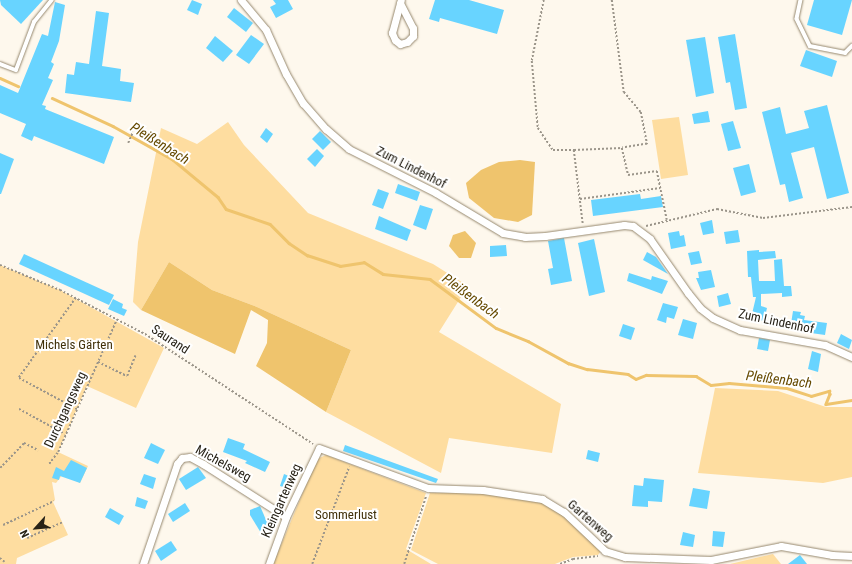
<!DOCTYPE html>
<html>
<head>
<meta charset="utf-8">
<style>
  body { margin:0 }
  #map { position:relative; width:852px; height:564px; overflow:hidden; background:#fef8ed; font-family:"Roboto Condensed",sans-serif }
  div>[style] { position:absolute }
  .green>* { inset:0; background:#fedda0 }
  .water>* { inset:0; background:#efc46d }
  .stream>* { height:2.5px; margin:-1.25px; padding:0 1.25px; transform-origin:1.25px; border-radius:1.25px; background:#efc46d }
  .building>* { inset:0; background:#68d4ff }
  .path>* { height:1.5px; margin-top:-0.75px; transform-origin:0; background:repeating-linear-gradient(90deg,#9b958a 0 2px,transparent 0 4px) }
  .roads { filter:drop-shadow(0 0 1px #96886e) drop-shadow(0 0 1px #96886e) }
  .service>* { height:3.5px; margin:-1.75px; padding:0 1.75px; transform-origin:1.75px; border-radius:1.75px; background:#fff }
  .minor>* { height:7px; margin:-3.5px; padding:0 3.5px; transform-origin:3.5px; border-radius:3.5px; background:#fff }
  span { translate:-50% -50%; white-space:nowrap; text-align:center; line-height:1.15; -webkit-text-stroke:4px #fff; paint-order:stroke }
  .street-label { font-size:13px; color:#272217 }
  .park-label { font-size:13px; color:#42310a }
  .water-label { font-size:14px; color:#664a01; font-style:italic }
  .north { position:absolute; left:16px; top:508px; width:40px; height:40px; -webkit-text-stroke:3px #fff; paint-order:stroke; rotate:243deg; font-size:11px; font-weight:700; line-height:16px; text-align:center; color:#272217 }
  .north::after { content:''; display:block; margin:auto; width:14px; height:18px; background:#272217; clip-path:polygon(50% 0,100% 100%,50% 72%,0 100%) }
</style>
</head>
<body>
<div id="map">
  <div class="green">
    <i style="clip-path:polygon(679px 117px,688px 175px,661px 179px,652px 120px)"></i>
    <i style="clip-path:polygon(228px 122px,244px 145px,308px 213px,433px 264px,468px 286px,439px 332px,561px 404px,552px 453px,449px 438px,441px 473px,326px 412px,351px 350px,257px 307px,212px 290px,169px 262px,141px 310px,133px 302px,138px 242px,161px 128px,197px 144px)"></i>
    <i style="clip-path:polygon(0 265px,60px 290px,164px 348px,136px 408px,87px 386px,58px 452px,88px 466px,80px 483px,63px 474px,56px 483px,52px 482px,55px 500px,53px 502px,68px 535px,17px 558px,16px 564px,0 564px)"></i>
    <i style="clip-path:polygon(715px 388px,778px 391px,826px 407px,852px 407px,852px 477px,823px 483px,698px 473px)"></i>
    <i style="clip-path:polygon(326px 455px,426px 493px,406px 549px,431px 564px,273px 564px,317px 459px)"></i>
    <i style="clip-path:polygon(482px 492px,543px 502px,564px 514px,601px 551px,598px 555px,573px 557px,555px 564px,438px 564px,411px 550px,430px 493px)"></i>
    <i style="clip-path:polygon(773px 554px,781px 564px,730px 564px)"></i>
  </div>
  <div class="water">
    <i style="clip-path:polygon(520px 160px,535px 162px,532px 215px,518px 222px,494px 218px,469px 198px,466px 183px,481px 170px,499px 162px)"></i>
    <i style="clip-path:polygon(465px 231px,476px 243px,471px 258px,459px 258px,449px 246px,453px 235px)"></i>
    <i style="clip-path:polygon(169px 262px,212px 290px,257px 307px,351px 350px,326px 412px,256px 366px,267px 343px,268px 320px,251px 310px,235px 354px,141px 310px)"></i>
  </div>
  <div class="stream">
    <i style="left:0;top:78px;width:20px;rotate:24deg"></i>
    <i style="left:52px;top:98px;width:67px;rotate:24.7deg"></i>
    <i style="left:113px;top:126px;width:68px;rotate:29.2deg"></i>
    <i style="left:172px;top:159px;width:60px;rotate:39.6deg"></i>
    <i style="left:218px;top:197px;width:14px;rotate:56deg"></i>
    <i style="left:226px;top:209px;width:46px;rotate:18.8deg"></i>
    <i style="left:270px;top:224px;width:27px;rotate:45deg"></i>
    <i style="left:289px;top:243px;width:22px;rotate:34deg"></i>
    <i style="left:307px;top:255px;width:35px;rotate:18deg"></i>
    <i style="left:340px;top:266px;width:24px;rotate:-9deg"></i>
    <i style="left:364px;top:262px;width:22px;rotate:32deg"></i>
    <i style="left:383px;top:274px;width:47px;rotate:6.1deg"></i>
    <i style="left:430px;top:279px;width:82px;rotate:36.6deg"></i>
    <i style="left:496px;top:328px;width:35px;rotate:22deg"></i>
    <i style="left:528px;top:341px;width:46px;rotate:28.8deg"></i>
    <i style="left:568px;top:363px;width:20px;rotate:18deg"></i>
    <i style="left:587px;top:369px;width:41px;rotate:7deg"></i>
    <i style="left:628px;top:374px;width:9px;rotate:32deg"></i>
    <i style="left:636px;top:379px;width:11px;rotate:-22deg"></i>
    <i style="left:646px;top:375px;width:50px;rotate:1.1deg"></i>
    <i style="left:696px;top:376px;width:17px;rotate:31deg"></i>
    <i style="left:711px;top:385px;width:18px;rotate:-6deg"></i>
    <i style="left:729px;top:383px;width:58px;rotate:4.9deg"></i>
    <i style="left:787px;top:388px;width:25px;rotate:18deg"></i>
    <i style="left:811px;top:396px;width:19px;rotate:-16deg"></i>
    <i style="left:829px;top:391px;width:3px;rotate:72deg"></i>
    <i style="left:830px;top:394px;width:11px;rotate:112deg"></i>
    <i style="left:826px;top:404px;width:26px;rotate:-9deg"></i>
  </div>
  <div class="building">
    <i style="clip-path:polygon(0 0,43px 0,21px 24px,1px 5px)"></i>
    <i style="clip-path:polygon(192px 0,202px 4px,198px 15px,187px 10px)"></i>
    <i style="clip-path:polygon(273px 0,288px 0,293px 9px,276px 18px,270px 7px,276px 4px)"></i>
    <i style="clip-path:polygon(435px 0,469px 0,504px 10px,497px 34px,440px 18px,439px 22px,429px 19px)"></i>
    <i style="clip-path:polygon(814px 0,852px 0,842px 35px,807px 25px)"></i>
    <i style="clip-path:polygon(55px 2px,65px 5px,59px 41px,51px 62px,54px 64px,48px 78px,53px 80px,42px 105px,46px 106px,45px 109px,114px 137px,104px 164px,34px 136px,32px 141px,21px 136px,26px 124px,0 113px,0 85px,18px 93px,42px 34px,48px 36px)"></i>
    <i style="clip-path:polygon(234px 8px,253px 23px,246px 32px,227px 17px)"></i>
    <i style="clip-path:polygon(96px 11px,109px 13px,102px 66px,121px 69px,120px 81px,134px 83px,131px 102px,65px 93px,67px 74px,74px 75px,76px 62px,89px 64px)"></i>
    <i style="clip-path:polygon(735px 34px,747px 108px,735px 110px,730px 82px,726px 83px,718px 37px)"></i>
    <i style="clip-path:polygon(251px 35px,264px 44px,249px 64px,236px 55px)"></i>
    <i style="clip-path:polygon(215px 36px,233px 51px,223px 62px,206px 48px)"></i>
    <i style="clip-path:polygon(705px 37px,714px 93px,696px 97px,686px 40px)"></i>
    <i style="clip-path:polygon(806px 50px,837px 61px,832px 77px,800px 66px)"></i>
    <i style="clip-path:polygon(827px 105px,849px 193px,827px 199px,814px 147px,791px 153px,803px 198px,789px 202px,785px 184px,780px 185px,762px 112px,780px 107px,786px 134px,809px 128px,804px 111px)"></i>
    <i style="clip-path:polygon(708px 111px,710px 122px,694px 124px,692px 114px)"></i>
    <i style="clip-path:polygon(733px 121px,741px 148px,728px 151px,721px 124px)"></i>
    <i style="clip-path:polygon(266px 128px,273px 134px,267px 143px,260px 137px)"></i>
    <i style="clip-path:polygon(320px 131px,331px 142px,323px 150px,312px 139px)"></i>
    <i style="clip-path:polygon(317px 149px,324px 156px,315px 167px,307px 159px)"></i>
    <i style="clip-path:polygon(0 153px,14px 159px,1px 194px,0 194px)"></i>
    <i style="clip-path:polygon(749px 164px,756px 192px,741px 196px,733px 168px)"></i>
    <i style="clip-path:polygon(398px 184px,420px 192px,417px 201px,395px 193px)"></i>
    <i style="clip-path:polygon(378px 189px,389px 193px,383px 209px,372px 205px)"></i>
    <i style="clip-path:polygon(640px 194px,641px 199px,661px 196px,663px 207px,593px 216px,591px 200px)"></i>
    <i style="clip-path:polygon(420px 205px,433px 209px,426px 230px,413px 225px)"></i>
    <i style="clip-path:polygon(379px 216px,411px 230px,407px 241px,375px 229px)"></i>
    <i style="clip-path:polygon(712px 220px,714px 233px,703px 235px,700px 223px)"></i>
    <i style="clip-path:polygon(738px 230px,740px 242px,726px 244px,724px 232px)"></i>
    <i style="clip-path:polygon(679px 231px,680px 236px,684px 235px,686px 246px,671px 249px,668px 233px)"></i>
    <i style="clip-path:polygon(564px 238px,572px 281px,551px 285px,548px 269px,553px 268px,548px 241px)"></i>
    <i style="clip-path:polygon(594px 239px,605px 292px,589px 296px,578px 243px)"></i>
    <i style="clip-path:polygon(506px 245px,507px 256px,490px 257px,490px 246px)"></i>
    <i style="clip-path:polygon(759px 250px,759px 252px,775px 251px,776px 258px,758px 260px,759px 281px,775px 281px,774px 260px,782px 259px,784px 286px,791px 286px,792px 296px,782px 297px,782px 293px,761px 294px,761px 306px,767px 308px,764px 321px,751px 318px,756px 297px,753px 297px,751px 277px,748px 277px,747px 251px)"></i>
    <i style="clip-path:polygon(699px 251px,702px 263px,691px 265px,688px 253px)"></i>
    <i style="clip-path:polygon(647px 252px,656px 257px,668px 274px,643px 260px)"></i>
    <i style="clip-path:polygon(24px 254px,114px 295px,109px 305px,19px 264px)"></i>
    <i style="clip-path:polygon(711px 270px,715px 287px,701px 290px,696px 278px,699px 278px,698px 272px)"></i>
    <i style="clip-path:polygon(629px 273px,651px 280px,652px 276px,668px 281px,662px 294px,627px 281px)"></i>
    <i style="clip-path:polygon(728px 293px,731px 304px,719px 307px,717px 296px)"></i>
    <i style="clip-path:polygon(113px 299px,123px 304px,122px 308px,127px 310px,124px 316px,108px 309px)"></i>
    <i style="clip-path:polygon(663px 303px,678px 307px,674px 319px,667px 317px,666px 323px,657px 320px)"></i>
    <i style="clip-path:polygon(793px 311px,801px 312px,800px 315px,805px 316px,804px 320px,827px 323px,825px 335px,811px 333px,812px 329px,798px 326px,798px 331px,790px 330px)"></i>
    <i style="clip-path:polygon(683px 319px,697px 323px,693px 339px,678px 335px)"></i>
    <i style="clip-path:polygon(623px 324px,635px 328px,631px 340px,619px 336px)"></i>
    <i style="clip-path:polygon(841px 334px,852px 340px,849px 349px,837px 343px)"></i>
    <i style="clip-path:polygon(759px 338px,770px 340px,768px 351px,757px 349px)"></i>
    <i style="clip-path:polygon(812px 351px,821px 354px,818px 372px,808px 369px)"></i>
    <i style="clip-path:polygon(228px 438px,245px 444px,243px 449px,270px 462px,265px 472px,245px 463px,247px 461px,223px 452px)"></i>
    <i style="clip-path:polygon(151px 443px,165px 450px,158px 464px,144px 458px)"></i>
    <i style="clip-path:polygon(345px 445px,438px 479px,436px 483px,343px 451px)"></i>
    <i style="clip-path:polygon(588px 450px,600px 453px,598px 462px,586px 459px)"></i>
    <i style="clip-path:polygon(71px 460px,87px 468px,80px 483px,60px 476px,59px 480px,52px 478px,56px 467px,64px 471px)"></i>
    <i style="clip-path:polygon(198px 467px,206px 478px,186px 490px,179px 479px)"></i>
    <i style="clip-path:polygon(144px 474px,156px 478px,153px 489px,140px 484px)"></i>
    <i style="clip-path:polygon(284px 474px,294px 478px,290px 489px,280px 486px)"></i>
    <i style="clip-path:polygon(644px 478px,664px 480px,662px 502px,648px 501px,648px 507px,632px 506px,634px 485px,643px 486px)"></i>
    <i style="clip-path:polygon(693px 488px,710px 491px,707px 509px,689px 506px)"></i>
    <i style="clip-path:polygon(137px 497px,148px 501px,145px 509px,135px 506px)"></i>
    <i style="clip-path:polygon(185px 503px,190px 511px,173px 522px,168px 514px)"></i>
    <i style="clip-path:polygon(260px 506px,270px 529px,261px 533px,250px 515px,250px 510px)"></i>
    <i style="clip-path:polygon(110px 508px,124px 516px,119px 525px,105px 517px)"></i>
    <i style="clip-path:polygon(713px 531px,725px 532px,723px 547px,712px 546px)"></i>
    <i style="clip-path:polygon(683px 532px,695px 535px,693px 547px,680px 545px)"></i>
    <i style="clip-path:polygon(171px 541px,177px 550px,161px 561px,155px 551px)"></i>
    <i style="clip-path:polygon(800px 555px,807px 564px,788px 564px)"></i>
  </div>
  <div class="path">
    <i style="left:544px;top:0;width:62px;rotate:101.1deg"></i>
    <i style="left:532px;top:61px;width:67px;rotate:84.9deg"></i>
    <i style="left:538px;top:128px;width:27px;rotate:56deg"></i>
    <i style="left:553px;top:150px;width:21px"></i>
    <i style="left:574px;top:150px;width:75px;rotate:83.1deg"></i>
    <i style="left:612px;top:0;width:93px;rotate:82.6deg"></i>
    <i style="left:624px;top:92px;width:26px;rotate:50deg"></i>
    <i style="left:641px;top:112px;width:33px;rotate:79deg"></i>
    <i style="left:647px;top:144px;width:25px;rotate:171deg"></i>
    <i style="left:622px;top:148px;width:28px;rotate:77deg"></i>
    <i style="left:628px;top:175px;width:29px;rotate:-8deg"></i>
    <i style="left:657px;top:171px;width:50px;rotate:78.5deg"></i>
    <i style="left:128px;top:143px;width:12px;rotate:-66deg"></i>
    <i style="left:574px;top:150px;width:48px;rotate:-2.4deg"></i>
    <i style="left:580px;top:199px;width:81px;rotate:-7.8deg"></i>
    <i style="left:646px;top:226px;width:73px;rotate:-13.5deg"></i>
    <i style="left:717px;top:209px;width:47px;rotate:11.1deg"></i>
    <i style="left:763px;top:218px;width:90px;rotate:-7deg"></i>
    <i style="left:0;top:265px;width:65px;rotate:22.6deg"></i>
    <i style="left:60px;top:290px;width:96px;rotate:27.4deg"></i>
    <i style="left:145px;top:334px;width:201px;rotate:33.2deg"></i>
    <i style="left:76px;top:298px;width:98px;rotate:125.5deg"></i>
    <i style="left:19px;top:378px;width:66px;rotate:28.1deg"></i>
    <i style="left:98px;top:362px;width:32px;rotate:26deg"></i>
    <i style="left:127px;top:376px;width:22px;rotate:-68deg"></i>
    <i style="left:19px;top:409px;width:52px;rotate:28.5deg"></i>
    <i style="left:49px;top:464px;width:15px;rotate:-53deg"></i>
    <i style="left:58px;top:452px;width:145px;rotate:-66.1deg"></i>
    <i style="left:0;top:468px;width:35px;rotate:-46deg"></i>
    <i style="left:24px;top:443px;width:16px;rotate:27deg"></i>
    <i style="left:3px;top:525px;width:56px;rotate:-25.2deg"></i>
    <i style="left:27px;top:538px;width:39px;rotate:-24deg"></i>
    <i style="left:0;top:558px;width:6px;rotate:39deg"></i>
    <i style="left:312px;top:564px;width:104px;rotate:-69.1deg"></i>
    <i style="left:404px;top:564px;width:71px;rotate:-72.1deg"></i>
    <i style="left:560px;top:564px;width:14px;rotate:-21deg"></i>
    <i style="left:573px;top:559px;width:25px;rotate:-7deg"></i>
  </div>
  <div class="roads">
    <div class="service">
      <i style="left:801px;top:0;width:19px;rotate:102deg"></i>
      <i style="left:797px;top:19px;width:30px;rotate:64deg"></i>
      <i style="left:810px;top:46px;width:36px;rotate:11deg"></i>
      <i style="left:845px;top:53px;width:10px;rotate:-45deg"></i>
      <i style="left:0;top:64px;width:17px;rotate:21deg"></i>
      <i style="left:16px;top:70px;width:51px;rotate:-69.4deg"></i>
      <i style="left:34px;top:22px;width:28px;rotate:-51deg"></i>
    </div>
    <div class="minor">
      <i style="left:241px;top:0;width:39px;rotate:50deg"></i>
      <i style="left:266px;top:30px;width:48px;rotate:65.6deg"></i>
      <i style="left:286px;top:74px;width:34px;rotate:60deg"></i>
      <i style="left:303px;top:103px;width:35px;rotate:49deg"></i>
      <i style="left:326px;top:129px;width:30px;rotate:41deg"></i>
      <i style="left:349px;top:149px;width:97px;rotate:26.8deg"></i>
      <i style="left:436px;top:193px;width:78px;rotate:30.8deg"></i>
      <i style="left:503px;top:233px;width:22px;rotate:10deg"></i>
      <i style="left:525px;top:237px;width:20px;rotate:-3deg"></i>
      <i style="left:545px;top:236px;width:80px;rotate:-7.9deg"></i>
      <i style="left:624px;top:225px;width:9px;rotate:6deg"></i>
      <i style="left:633px;top:226px;width:21px;rotate:37deg"></i>
      <i style="left:650px;top:239px;width:66px;rotate:54.9deg"></i>
      <i style="left:688px;top:293px;width:19px;rotate:51deg"></i>
      <i style="left:700px;top:308px;width:16px;rotate:38deg"></i>
      <i style="left:713px;top:318px;width:30px;rotate:24deg"></i>
      <i style="left:740px;top:330px;width:86px;rotate:10deg"></i>
      <i style="left:825px;top:345px;width:30px;rotate:24deg"></i>
      <i style="left:400px;top:3px;width:28px;rotate:63deg"></i>
      <i style="left:413px;top:28px;width:8px;rotate:90deg"></i>
      <i style="left:413px;top:36px;width:8px;rotate:135deg"></i>
      <i style="left:407px;top:42px;width:7px;rotate:164deg"></i>
      <i style="left:400px;top:44px;width:6px;rotate:-141deg"></i>
      <i style="left:395px;top:40px;width:8px;rotate:-113deg"></i>
      <i style="left:392px;top:33px;width:34px;rotate:-75deg"></i>
      <i style="left:143px;top:564px;width:106px;rotate:-71.2deg"></i>
      <i style="left:177px;top:464px;width:8px;rotate:-50deg"></i>
      <i style="left:182px;top:458px;width:8px;rotate:-7deg"></i>
      <i style="left:190px;top:457px;width:15px;rotate:28deg"></i>
      <i style="left:203px;top:464px;width:98px;rotate:32.6deg"></i>
      <i style="left:269px;top:564px;width:50px;rotate:-70.1deg"></i>
      <i style="left:286px;top:517px;width:76px;rotate:-64.4deg"></i>
      <i style="left:319px;top:448px;width:116px;rotate:20.2deg"></i>
      <i style="left:428px;top:488px;width:55px;rotate:2.1deg"></i>
      <i style="left:483px;top:490px;width:60px;rotate:8.7deg"></i>
      <i style="left:542px;top:499px;width:26px;rotate:31deg"></i>
      <i style="left:564px;top:512px;width:57px;rotate:43.6deg"></i>
      <i style="left:605px;top:551px;width:21px;rotate:17deg"></i>
      <i style="left:625px;top:557px;width:86px;rotate:2deg"></i>
      <i style="left:711px;top:560px;width:71px;rotate:-11.3deg"></i>
      <i style="left:781px;top:546px;width:52px;rotate:10deg"></i>
      <i style="left:832px;top:555px;width:20px;rotate:3deg"></i>
    </div>
  </div>
  <div class="street-label">
    <span style="left:411px;top:168px;rotate:27deg">Zum Lindenhof</span>
    <span style="left:776px;top:322px;rotate:12deg">Zum Lindenhof</span>
    <span style="left:170px;top:340px;rotate:33deg">Saurand</span>
    <span style="left:66px;top:410px;rotate:-65deg">Durchgangsweg</span>
    <span style="left:223px;top:464px;rotate:29deg">Michelsweg</span>
    <span style="left:282px;top:501px;rotate:-66deg">Kleingartenweg</span>
    <span style="left:590px;top:521px;rotate:41deg">Gartenweg</span>
  </div>
  <div class="park-label">
    <span style="left:74px;top:345px">Michels Gärten</span>
    <span style="left:346px;top:515px">Sommerlust</span>
  </div>
  <div class="water-label">
    <span style="left:160px;top:143px;rotate:32deg">Pleißenbach</span>
    <span style="left:471px;top:296px;rotate:36deg">Pleißenbach</span>
    <span style="left:779px;top:379px;rotate:7deg">Pleißenbach</span>
  </div>
  <div class="north">N</div>
</div>
</body>
</html>
